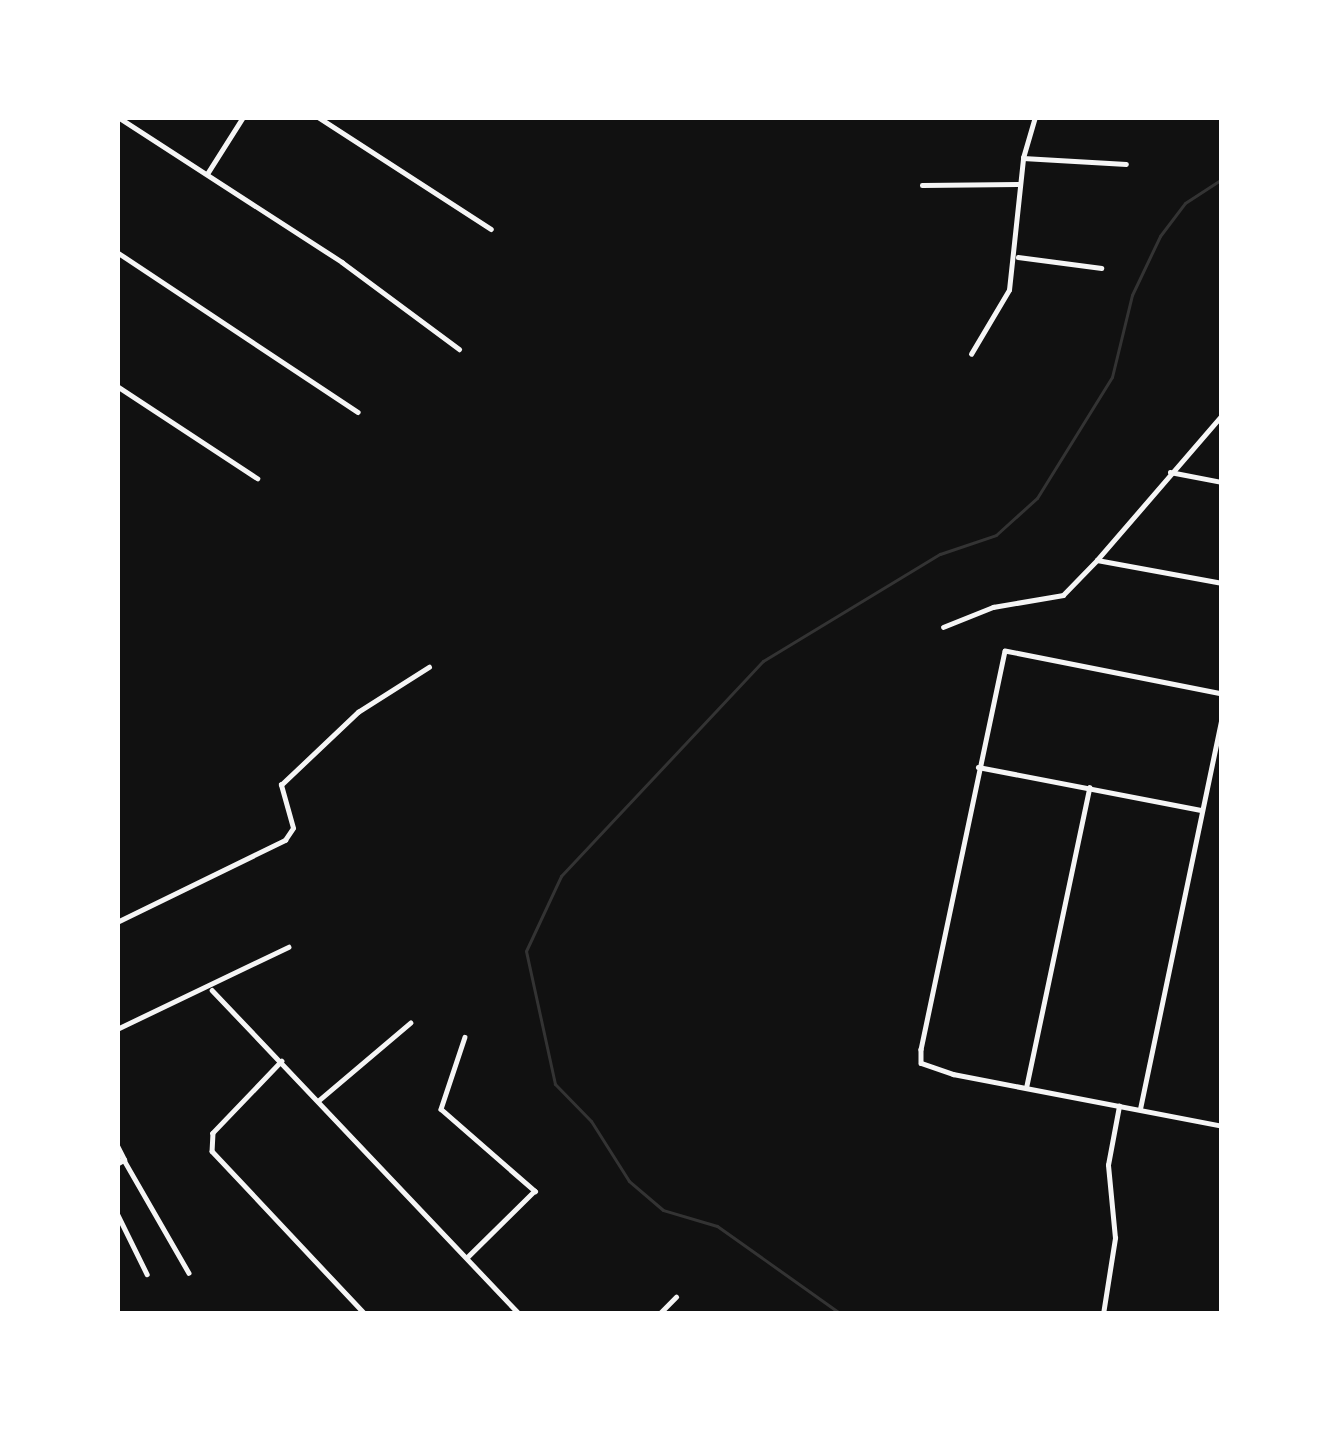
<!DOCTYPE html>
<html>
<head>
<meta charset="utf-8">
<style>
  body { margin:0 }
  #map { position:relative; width:1339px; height:1431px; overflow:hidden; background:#111; font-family:"DejaVu Sans",sans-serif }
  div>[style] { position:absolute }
  .stream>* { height:3px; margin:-1.5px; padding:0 1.5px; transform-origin:1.5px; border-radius:1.5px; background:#333 }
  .minor>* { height:4.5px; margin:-2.25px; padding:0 2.25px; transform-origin:2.25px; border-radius:2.25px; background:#f5f5f5 }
  .tertiary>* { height:6px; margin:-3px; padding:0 3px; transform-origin:3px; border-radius:3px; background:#f5f5f5 }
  span { translate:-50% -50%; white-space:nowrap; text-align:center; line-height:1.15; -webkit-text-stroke:9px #fff; paint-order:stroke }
  .frame { position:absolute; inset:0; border:120px solid #fff; pointer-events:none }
</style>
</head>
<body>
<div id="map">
  <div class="stream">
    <i style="left:841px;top:1314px;width:152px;rotate:-144.6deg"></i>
    <i style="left:717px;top:1226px;width:56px;rotate:-163.5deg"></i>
    <i style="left:663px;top:1210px;width:45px;rotate:-139.5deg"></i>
    <i style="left:629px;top:1181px;width:71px;rotate:-122.3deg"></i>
    <i style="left:591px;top:1121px;width:52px;rotate:-134.2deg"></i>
    <i style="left:555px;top:1084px;width:136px;rotate:-102.3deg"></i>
    <i style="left:526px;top:951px;width:83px;rotate:-65deg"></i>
    <i style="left:561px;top:876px;width:295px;rotate:-46.8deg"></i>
    <i style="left:763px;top:661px;width:207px;rotate:-31.2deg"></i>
    <i style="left:940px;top:554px;width:59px;rotate:-18.7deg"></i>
    <i style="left:996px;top:535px;width:55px;rotate:-42.1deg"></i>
    <i style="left:1037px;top:498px;width:142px;rotate:-58.2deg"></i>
    <i style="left:1112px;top:377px;width:84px;rotate:-76.3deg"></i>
    <i style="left:1132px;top:295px;width:65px;rotate:-64.6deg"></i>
    <i style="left:1160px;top:236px;width:41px;rotate:-52.9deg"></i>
    <i style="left:1185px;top:203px;width:44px;rotate:-33deg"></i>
  </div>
  <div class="minor">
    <i style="left:118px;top:117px;width:267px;rotate:32.9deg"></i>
    <i style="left:342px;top:262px;width:146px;rotate:36.6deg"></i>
    <i style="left:318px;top:117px;width:206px;rotate:32.9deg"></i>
    <i style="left:1023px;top:158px;width:103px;rotate:3.3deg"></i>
    <i style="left:207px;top:174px;width:67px;rotate:-57.7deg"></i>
    <i style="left:922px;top:185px;width:98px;rotate:-0.6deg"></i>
    <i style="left:117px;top:252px;width:289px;rotate:33.6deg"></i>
    <i style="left:1018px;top:257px;width:84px;rotate:7.5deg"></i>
    <i style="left:971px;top:354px;width:74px;rotate:-59.3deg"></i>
    <i style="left:1009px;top:290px;width:133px;rotate:-83.9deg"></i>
    <i style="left:1023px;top:158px;width:43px;rotate:-73.7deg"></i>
    <i style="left:117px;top:386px;width:168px;rotate:33.3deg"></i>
    <i style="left:1170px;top:472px;width:53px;rotate:10.9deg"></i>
    <i style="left:1097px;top:560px;width:191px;rotate:-49.2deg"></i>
    <i style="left:943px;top:627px;width:54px;rotate:-21.8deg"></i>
    <i style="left:993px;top:607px;width:71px;rotate:-9.7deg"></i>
    <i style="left:1063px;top:595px;width:49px;rotate:-45.8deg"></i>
    <i style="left:1097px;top:560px;width:127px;rotate:10.4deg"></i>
    <i style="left:1222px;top:694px;width:221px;rotate:-168.8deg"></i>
    <i style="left:1005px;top:651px;width:407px;rotate:101.9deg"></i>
    <i style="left:921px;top:1049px;width:14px;rotate:90deg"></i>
    <i style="left:921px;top:1063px;width:34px;rotate:19deg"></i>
    <i style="left:953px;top:1074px;width:274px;rotate:10.9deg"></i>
    <i style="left:978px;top:767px;width:228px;rotate:10.9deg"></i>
    <i style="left:117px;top:922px;width:187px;rotate:-26deg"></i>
    <i style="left:285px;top:840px;width:14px;rotate:-56deg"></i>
    <i style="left:293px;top:828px;width:45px;rotate:-105.6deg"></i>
    <i style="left:281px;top:785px;width:106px;rotate:-43.5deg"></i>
    <i style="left:358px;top:712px;width:84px;rotate:-32.4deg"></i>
    <i style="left:212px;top:990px;width:446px;rotate:46.5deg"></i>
    <i style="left:117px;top:1029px;width:190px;rotate:-25.6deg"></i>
    <i style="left:465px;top:1037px;width:76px;rotate:108.4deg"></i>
    <i style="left:441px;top:1109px;width:125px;rotate:41.1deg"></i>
    <i style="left:535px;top:1191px;width:95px;rotate:135.4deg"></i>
    <i style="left:282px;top:1061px;width:100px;rotate:133.8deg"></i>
    <i style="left:213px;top:1133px;width:18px;rotate:93deg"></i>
    <i style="left:212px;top:1151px;width:224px;rotate:46.8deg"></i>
    <i style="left:1026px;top:1088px;width:307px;rotate:-78.1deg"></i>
    <i style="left:318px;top:1101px;width:121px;rotate:-40.3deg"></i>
    <i style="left:1140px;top:1109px;width:402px;rotate:-78.2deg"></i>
    <i style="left:124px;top:1160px;width:130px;rotate:60.1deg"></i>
    <i style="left:117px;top:1213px;width:68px;rotate:63.8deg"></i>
    <i style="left:659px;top:1314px;width:24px;rotate:-45deg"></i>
    <i style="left:1103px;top:1314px;width:77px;rotate:-81deg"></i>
    <i style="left:1115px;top:1238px;width:73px;rotate:-95.5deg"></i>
    <i style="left:1108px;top:1165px;width:60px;rotate:-79.4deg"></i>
  </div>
  <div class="tertiary">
    <i style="left:117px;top:1146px;width:16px;rotate:63deg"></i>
    <i style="left:124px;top:1160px;width:8px;rotate:150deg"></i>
  </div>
  <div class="frame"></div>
</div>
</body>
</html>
